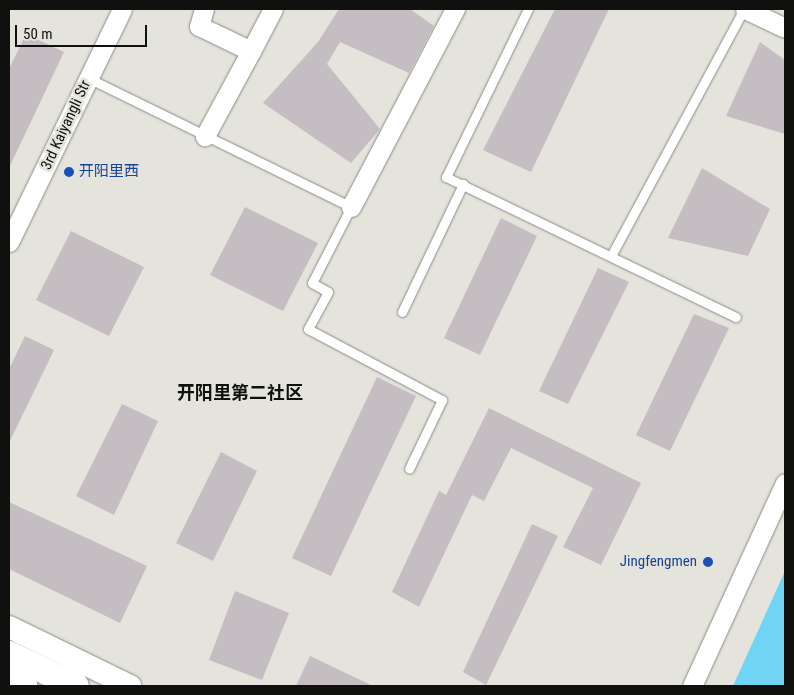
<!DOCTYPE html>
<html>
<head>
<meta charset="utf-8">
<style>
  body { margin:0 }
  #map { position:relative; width:794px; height:695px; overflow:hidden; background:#e4e3dc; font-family:"Roboto Condensed","Noto Sans SC",sans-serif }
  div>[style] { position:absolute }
  .water>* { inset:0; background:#71d4f4 }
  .building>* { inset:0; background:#c4bec3 }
  .roads { filter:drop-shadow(0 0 1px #8c8b84) drop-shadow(0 0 1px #8c8b84) }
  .service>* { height:9px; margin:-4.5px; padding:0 4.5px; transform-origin:4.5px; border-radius:4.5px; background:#fff }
  .minor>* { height:19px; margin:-9.5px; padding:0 9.5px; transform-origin:9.5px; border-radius:9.5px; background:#fff }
  .tertiary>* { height:22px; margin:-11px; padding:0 11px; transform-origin:11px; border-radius:11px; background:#fff }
  .secondary>* { height:26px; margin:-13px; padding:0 13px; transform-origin:13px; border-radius:13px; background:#fff }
  .dots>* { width:14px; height:14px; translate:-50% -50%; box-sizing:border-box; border:2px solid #e4e3dc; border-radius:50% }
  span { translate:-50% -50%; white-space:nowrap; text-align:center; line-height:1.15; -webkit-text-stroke:5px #e4e3dc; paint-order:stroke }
  .street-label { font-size:15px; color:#10100e }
  .transit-label { font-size:15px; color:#164399 }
  .left { translate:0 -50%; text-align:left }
  .right { translate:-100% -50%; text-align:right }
  .quarter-label { font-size:18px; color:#10100e; font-weight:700 }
  .frame { position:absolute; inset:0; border:10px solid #10100e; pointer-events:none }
  .scale { position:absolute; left:15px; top:25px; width:132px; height:22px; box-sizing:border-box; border:2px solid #10100e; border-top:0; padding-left:6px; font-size:15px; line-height:18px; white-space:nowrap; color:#10100e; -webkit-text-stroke:4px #e4e3dc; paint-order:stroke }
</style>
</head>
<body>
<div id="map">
  <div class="water">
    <i style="clip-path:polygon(785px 571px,785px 686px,733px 686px)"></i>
  </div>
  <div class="building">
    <i style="clip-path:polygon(339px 9px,410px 9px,434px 26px,409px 73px,340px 42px,327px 64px,380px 129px,351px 163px,263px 103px,318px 42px)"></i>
    <i style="clip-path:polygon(555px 9px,609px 9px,531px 172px,483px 150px)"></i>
    <i style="clip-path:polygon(26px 34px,64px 52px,9px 168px,9px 69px)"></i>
    <i style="clip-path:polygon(760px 42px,785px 60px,785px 134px,726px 116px)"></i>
    <i style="clip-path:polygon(702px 168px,770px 209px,748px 256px,668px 238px)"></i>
    <i style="clip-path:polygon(245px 207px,318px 243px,283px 311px,210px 275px)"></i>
    <i style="clip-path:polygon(501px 218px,537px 236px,480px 355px,444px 338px)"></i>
    <i style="clip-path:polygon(71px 231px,144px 267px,109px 336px,36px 300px)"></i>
    <i style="clip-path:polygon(598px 268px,629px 282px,568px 404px,539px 391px)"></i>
    <i style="clip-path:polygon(694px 314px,729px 328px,670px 451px,636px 435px)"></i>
    <i style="clip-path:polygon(25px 336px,54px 350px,9px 443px,9px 369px)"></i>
    <i style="clip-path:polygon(377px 377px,416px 396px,331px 576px,292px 558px)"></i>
    <i style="clip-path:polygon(122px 404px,158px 421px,114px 515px,76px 496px)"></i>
    <i style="clip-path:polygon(489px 408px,641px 483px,601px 565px,563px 547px,593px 488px,511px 448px,484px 501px,472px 495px,419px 607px,392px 592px,439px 491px,446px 495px)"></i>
    <i style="clip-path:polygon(221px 452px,257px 471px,213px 561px,176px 543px)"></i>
    <i style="clip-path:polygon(9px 502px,147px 566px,120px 623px,9px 569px)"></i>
    <i style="clip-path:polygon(532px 524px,558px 536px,486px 685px,463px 672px)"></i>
    <i style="clip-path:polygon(235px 591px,289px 613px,262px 680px,209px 660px)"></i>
    <i style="clip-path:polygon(310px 656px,373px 686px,296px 686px)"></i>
  </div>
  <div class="roads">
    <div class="service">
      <i style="left:528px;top:9px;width:187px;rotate:116deg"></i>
      <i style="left:446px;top:177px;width:322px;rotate:25.8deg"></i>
      <i style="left:88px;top:78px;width:293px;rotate:26.1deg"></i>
      <i style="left:351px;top:207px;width:85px;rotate:117.2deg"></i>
      <i style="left:312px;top:283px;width:18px;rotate:29deg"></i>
      <i style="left:328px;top:292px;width:42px;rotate:118.4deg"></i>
      <i style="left:308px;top:329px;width:152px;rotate:27.9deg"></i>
      <i style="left:442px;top:400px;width:76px;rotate:115.6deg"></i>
      <i style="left:611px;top:256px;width:281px;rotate:-61.7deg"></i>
      <i style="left:402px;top:312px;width:142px;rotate:-64.5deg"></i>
    </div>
    <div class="minor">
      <i style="left:204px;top:9px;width:18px;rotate:106deg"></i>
      <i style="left:199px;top:26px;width:58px;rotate:25.7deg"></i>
      <i style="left:251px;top:51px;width:97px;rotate:118.4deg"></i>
      <i style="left:745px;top:9px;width:44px;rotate:25.4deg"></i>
      <i style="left:251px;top:51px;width:47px;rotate:-62.4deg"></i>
      <i style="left:351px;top:207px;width:224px;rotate:-62.3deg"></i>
      <i style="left:9px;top:242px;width:259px;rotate:-64.1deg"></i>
      <i style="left:692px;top:686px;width:223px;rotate:-65.4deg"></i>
    </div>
    <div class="tertiary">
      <i style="left:9px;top:627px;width:135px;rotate:26deg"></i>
    </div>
    <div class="secondary">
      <i style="left:9px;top:654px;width:74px;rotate:25.5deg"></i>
      <i style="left:9px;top:679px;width:17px;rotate:25deg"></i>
    </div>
  </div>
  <div class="dots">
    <i style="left:69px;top:172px;background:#1a4fb4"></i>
    <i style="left:708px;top:562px;background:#1a4fb4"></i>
  </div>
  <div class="street-label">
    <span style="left:66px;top:125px;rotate:-65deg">3rd Kaiyangli Str</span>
  </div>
  <div class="transit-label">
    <span class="left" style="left:79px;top:172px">开阳里西</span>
    <span class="right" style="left:697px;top:562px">Jingfengmen</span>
  </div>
  <div class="quarter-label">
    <span style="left:240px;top:393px">开阳里第二社区</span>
  </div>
  <div class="frame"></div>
  <div class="scale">50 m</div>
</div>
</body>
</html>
